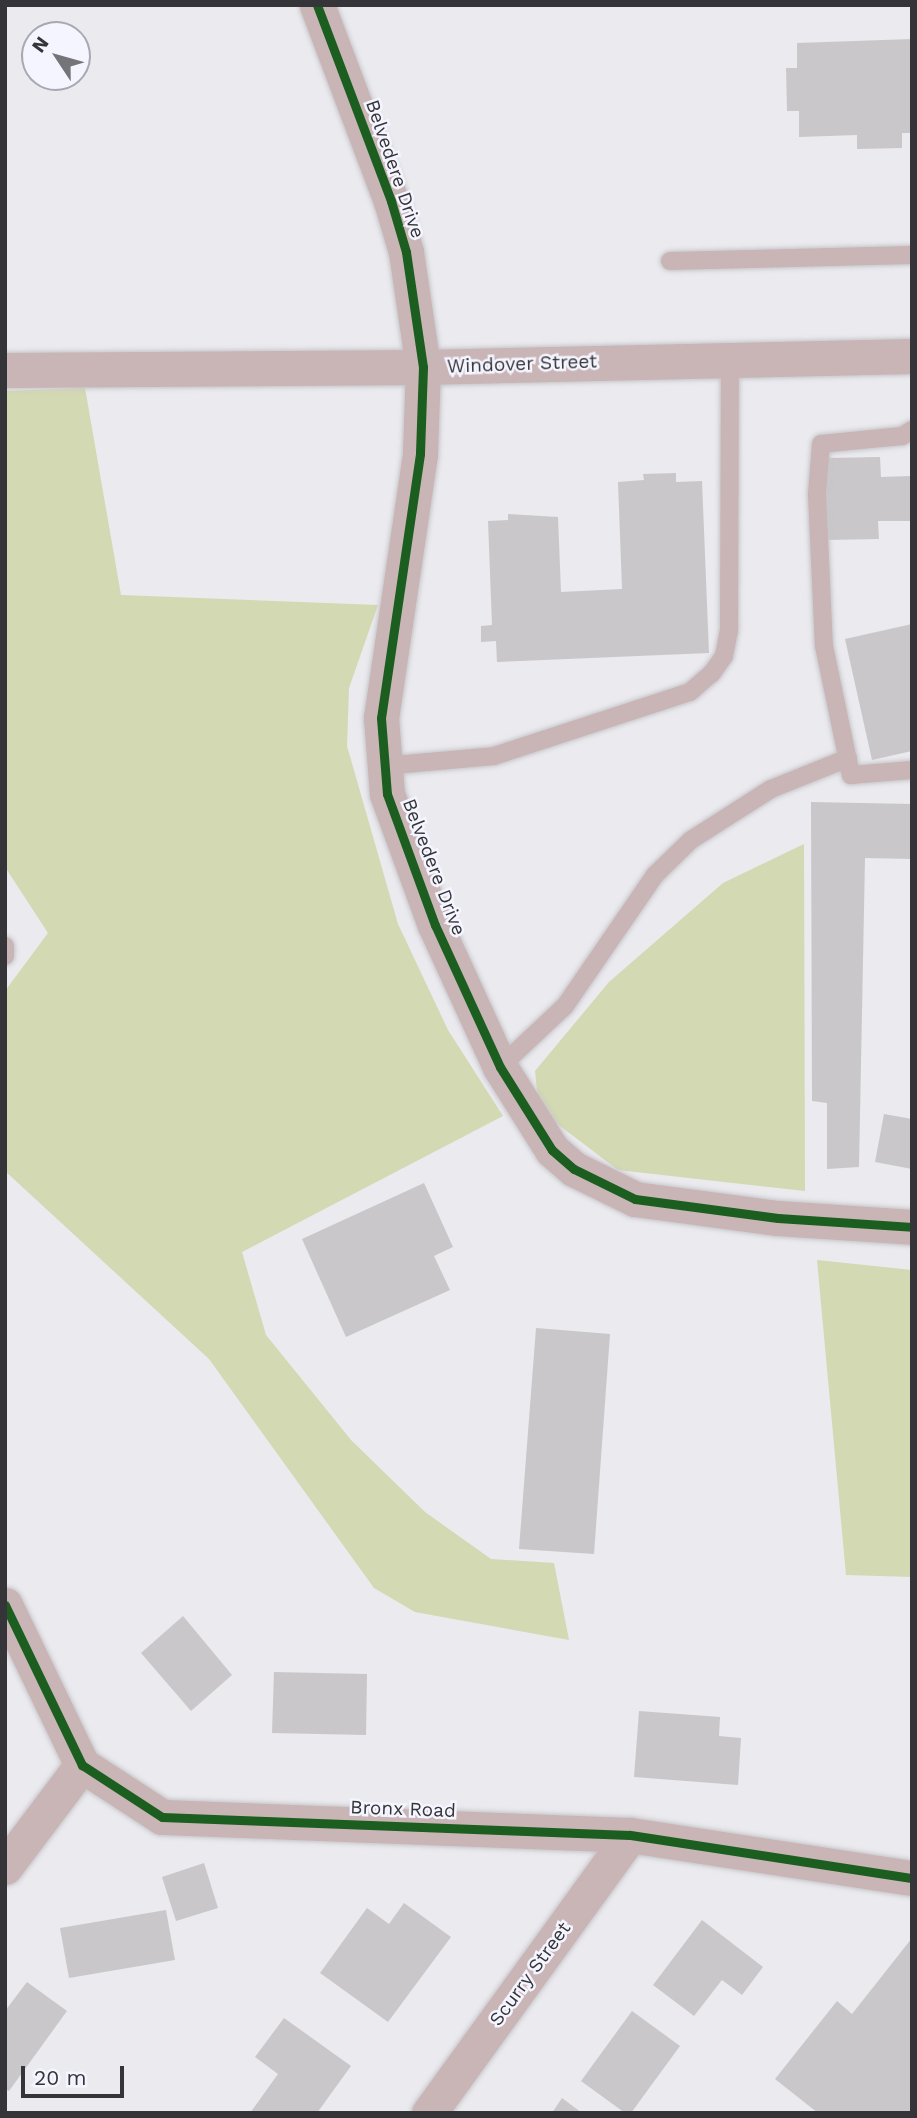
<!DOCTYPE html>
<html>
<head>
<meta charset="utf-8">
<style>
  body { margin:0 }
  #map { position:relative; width:917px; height:2118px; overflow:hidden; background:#eaeaef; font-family:"Work Sans",sans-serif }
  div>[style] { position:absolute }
  .green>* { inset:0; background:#d3d9b2 }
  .building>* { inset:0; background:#c9c7c9 }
  .roads { filter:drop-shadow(0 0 2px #c7c7ca) drop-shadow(0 0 2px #c7c7ca) }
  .service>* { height:18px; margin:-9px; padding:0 9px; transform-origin:9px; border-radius:9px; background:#c9b4b6 }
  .minor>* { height:35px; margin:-17.5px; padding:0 17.5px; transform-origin:17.5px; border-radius:17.5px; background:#c9b4b6 }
  .cycleway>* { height:9px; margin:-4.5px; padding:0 4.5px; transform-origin:4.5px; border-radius:4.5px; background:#1b5e20 }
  span { translate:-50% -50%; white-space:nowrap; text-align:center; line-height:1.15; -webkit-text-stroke:5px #f5f5ff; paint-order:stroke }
  .street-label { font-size:19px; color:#353539 }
  .frame { position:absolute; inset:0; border:7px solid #353539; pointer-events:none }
  .north { position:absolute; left:21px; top:21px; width:70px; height:70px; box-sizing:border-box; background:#f5f5ff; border:2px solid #a8a8b0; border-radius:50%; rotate:306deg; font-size:19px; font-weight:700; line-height:28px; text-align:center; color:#353539 }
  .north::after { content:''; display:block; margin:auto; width:24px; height:32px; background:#747479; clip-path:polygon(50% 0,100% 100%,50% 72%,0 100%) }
  .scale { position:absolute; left:21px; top:2066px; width:103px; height:32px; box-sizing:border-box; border:4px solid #353539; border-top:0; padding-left:9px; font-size:21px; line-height:24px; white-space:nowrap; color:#353539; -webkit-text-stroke:5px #f5f5ff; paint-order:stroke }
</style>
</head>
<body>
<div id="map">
  <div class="green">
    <i style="clip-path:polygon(85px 388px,121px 595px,378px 605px,349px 688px,347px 746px,398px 924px,448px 1030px,503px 1116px,242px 1252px,266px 1335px,351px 1440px,425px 1512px,491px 1559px,554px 1563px,569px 1640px,415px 1612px,374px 1588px,209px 1359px,5px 1171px,5px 991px,48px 933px,5px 867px,5px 391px)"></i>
    <i style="clip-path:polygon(804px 844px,805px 1191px,618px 1170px,539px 1110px,535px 1071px,609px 982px,723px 883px)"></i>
    <i style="clip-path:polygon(817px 1260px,912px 1270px,912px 1577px,846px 1575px)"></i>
  </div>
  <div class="building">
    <i style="clip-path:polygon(912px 39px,912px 133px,902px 133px,902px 148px,857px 149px,857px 135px,799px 137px,799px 111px,787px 111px,786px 68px,797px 68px,797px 43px)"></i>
    <i style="clip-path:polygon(880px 457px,881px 477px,912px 476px,912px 521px,878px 521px,879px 539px,826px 540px,825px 458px)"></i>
    <i style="clip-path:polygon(676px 473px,676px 482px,702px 481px,709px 653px,497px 662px,496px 641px,481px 642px,481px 626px,492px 625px,488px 521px,508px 520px,508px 514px,558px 517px,561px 592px,622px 589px,618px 482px,644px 480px,643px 474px)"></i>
    <i style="clip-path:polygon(912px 624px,912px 751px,872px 760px,845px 639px)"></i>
    <i style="clip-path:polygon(811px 802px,912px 804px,912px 859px,865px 858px,859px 1167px,827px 1169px,827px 1103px,812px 1101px)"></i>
    <i style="clip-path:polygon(884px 1114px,912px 1119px,912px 1169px,875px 1162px)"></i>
    <i style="clip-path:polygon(424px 1183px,453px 1247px,434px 1256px,450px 1290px,346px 1337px,302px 1239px)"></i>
    <i style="clip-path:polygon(536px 1328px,610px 1334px,594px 1554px,519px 1549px)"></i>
    <i style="clip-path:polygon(183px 1616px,232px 1675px,191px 1711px,141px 1653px)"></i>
    <i style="clip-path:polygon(274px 1672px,367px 1674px,366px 1735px,272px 1733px)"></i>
    <i style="clip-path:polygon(639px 1711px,720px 1717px,719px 1736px,741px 1738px,738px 1785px,634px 1777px)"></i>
    <i style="clip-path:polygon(204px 1863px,218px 1908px,176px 1921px,162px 1877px)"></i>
    <i style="clip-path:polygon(404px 1903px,451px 1937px,388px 2022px,320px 1973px,367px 1908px,389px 1924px)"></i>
    <i style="clip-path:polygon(166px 1910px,175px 1960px,69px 1978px,60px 1928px)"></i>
    <i style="clip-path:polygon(702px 1920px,763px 1967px,742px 1995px,722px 1980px,694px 2016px,653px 1985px)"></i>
    <i style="clip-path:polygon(912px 1938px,912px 2113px,818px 2113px,775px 2079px,837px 2001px,852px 2014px)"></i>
    <i style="clip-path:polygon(27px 1982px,67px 2011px,9px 2091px,5px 2089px,5px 2011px)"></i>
    <i style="clip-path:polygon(632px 2011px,680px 2046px,631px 2113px,625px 2113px,581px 2081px)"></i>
    <i style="clip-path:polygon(284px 2018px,351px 2066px,317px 2113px,250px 2113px,278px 2074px,255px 2057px)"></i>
    <i style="clip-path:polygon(562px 2098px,582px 2113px,552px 2113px)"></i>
  </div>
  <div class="roads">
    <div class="service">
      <i style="left:670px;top:261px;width:242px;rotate:-1.4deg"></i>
      <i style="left:912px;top:430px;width:12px;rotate:149deg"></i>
      <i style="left:902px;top:436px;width:81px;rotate:174.4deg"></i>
      <i style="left:821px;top:444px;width:50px;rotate:94.6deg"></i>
      <i style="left:817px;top:494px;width:152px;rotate:87.4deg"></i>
      <i style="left:824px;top:646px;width:132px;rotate:78.2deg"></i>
      <i style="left:851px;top:775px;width:61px;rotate:-4.7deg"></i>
      <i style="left:383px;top:766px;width:111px;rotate:-5.1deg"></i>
      <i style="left:494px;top:756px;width:206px;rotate:-18.1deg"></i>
      <i style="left:690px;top:692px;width:29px;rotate:-41deg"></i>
      <i style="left:712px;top:673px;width:21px;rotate:-55deg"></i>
      <i style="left:724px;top:656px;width:25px;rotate:-79deg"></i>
      <i style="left:729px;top:631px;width:273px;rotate:-89.8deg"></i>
      <i style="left:5px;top:946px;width:10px;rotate:90deg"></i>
      <i style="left:500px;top:1067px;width:89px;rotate:-43.2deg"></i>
      <i style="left:565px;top:1006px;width:159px;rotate:-55.5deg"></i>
      <i style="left:655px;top:875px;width:50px;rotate:-44.2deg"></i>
      <i style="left:691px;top:840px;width:95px;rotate:-32.5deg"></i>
      <i style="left:771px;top:789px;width:83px;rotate:-21.9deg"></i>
    </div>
    <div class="minor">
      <i style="left:317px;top:5px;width:210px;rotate:69.3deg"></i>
      <i style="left:391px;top:201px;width:53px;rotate:73.6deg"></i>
      <i style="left:406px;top:252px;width:116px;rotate:81.6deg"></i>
      <i style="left:423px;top:367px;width:87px;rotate:92deg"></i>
      <i style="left:420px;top:454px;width:267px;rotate:98.4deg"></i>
      <i style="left:381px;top:718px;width:76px;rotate:85.5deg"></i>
      <i style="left:387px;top:794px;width:140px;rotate:69.9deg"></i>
      <i style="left:435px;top:925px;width:156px;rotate:65.4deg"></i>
      <i style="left:500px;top:1067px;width:98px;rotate:57.9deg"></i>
      <i style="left:552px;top:1150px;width:29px;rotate:41deg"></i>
      <i style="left:574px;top:1169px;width:68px;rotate:26.2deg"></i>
      <i style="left:635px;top:1199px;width:144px;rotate:7.6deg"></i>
      <i style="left:778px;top:1218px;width:134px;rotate:3.8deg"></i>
      <i style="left:5px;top:370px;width:418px;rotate:-0.4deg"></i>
      <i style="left:423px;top:367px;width:489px;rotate:-1.3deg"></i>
      <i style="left:5px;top:1605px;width:178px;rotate:64.3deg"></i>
      <i style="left:82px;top:1765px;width:95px;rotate:33deg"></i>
      <i style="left:162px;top:1817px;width:468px;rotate:2.2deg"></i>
      <i style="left:630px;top:1835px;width:285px;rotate:8.7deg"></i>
      <i style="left:5px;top:1867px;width:128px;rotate:-53deg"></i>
      <i style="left:429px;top:2113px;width:343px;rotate:-54.1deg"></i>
    </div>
  </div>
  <div class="cycleway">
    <i style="left:317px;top:5px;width:210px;rotate:69.3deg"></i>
    <i style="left:391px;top:201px;width:53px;rotate:73.6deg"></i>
    <i style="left:406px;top:252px;width:116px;rotate:81.6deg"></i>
    <i style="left:423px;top:367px;width:87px;rotate:92deg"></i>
    <i style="left:420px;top:454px;width:267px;rotate:98.4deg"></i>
    <i style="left:381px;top:718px;width:76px;rotate:85.5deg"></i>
    <i style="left:387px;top:794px;width:140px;rotate:69.9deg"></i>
    <i style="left:435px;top:925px;width:156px;rotate:65.4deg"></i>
    <i style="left:500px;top:1067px;width:98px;rotate:57.9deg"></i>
    <i style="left:552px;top:1150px;width:29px;rotate:41deg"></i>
    <i style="left:574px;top:1169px;width:68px;rotate:26.2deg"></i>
    <i style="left:635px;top:1199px;width:144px;rotate:7.6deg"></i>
    <i style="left:778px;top:1218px;width:134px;rotate:3.8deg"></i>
    <i style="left:5px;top:1605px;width:178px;rotate:64.3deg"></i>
    <i style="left:82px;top:1765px;width:95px;rotate:33deg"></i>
    <i style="left:162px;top:1817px;width:468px;rotate:2.2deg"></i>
    <i style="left:630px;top:1835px;width:285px;rotate:8.7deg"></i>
  </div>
  <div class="street-label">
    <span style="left:395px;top:169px;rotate:71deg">Belvedere Drive</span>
    <span style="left:522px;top:364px;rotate:-2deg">Windover Street</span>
    <span style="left:434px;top:867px;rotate:69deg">Belvedere Drive</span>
    <span style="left:403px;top:1809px;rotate:2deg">Bronx Road</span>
    <span style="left:530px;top:1974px;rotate:-54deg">Scurry Street</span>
  </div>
  <div class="frame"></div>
  <div class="north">N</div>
  <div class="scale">20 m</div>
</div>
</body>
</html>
